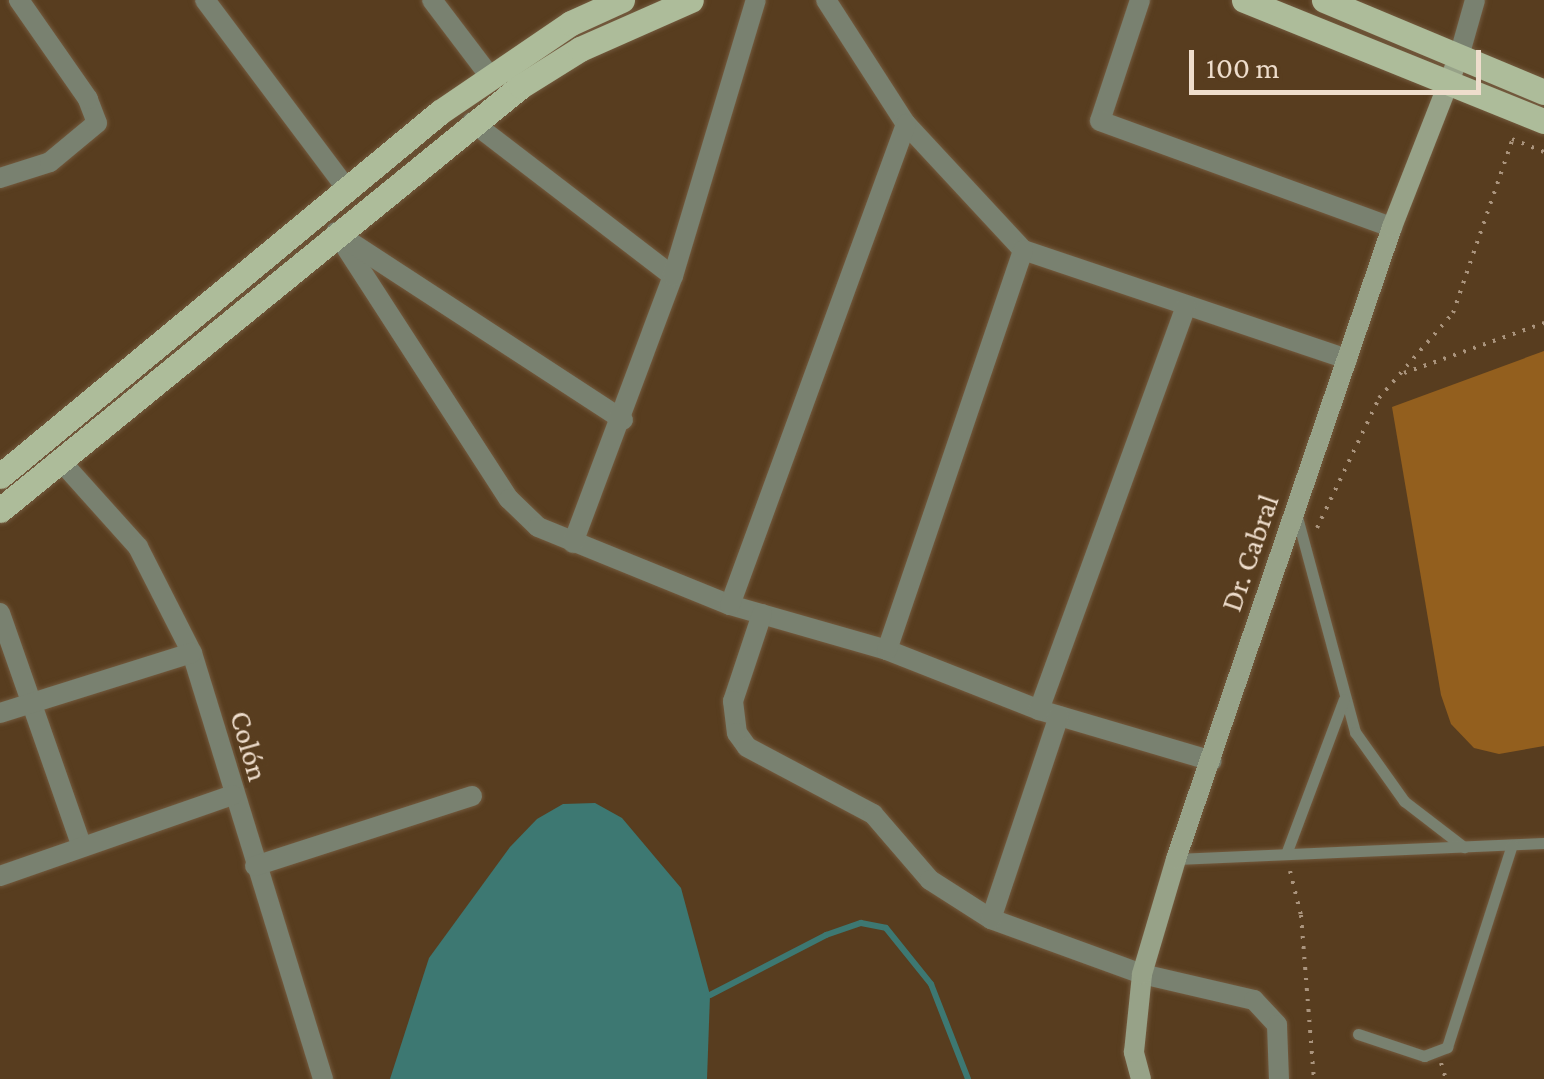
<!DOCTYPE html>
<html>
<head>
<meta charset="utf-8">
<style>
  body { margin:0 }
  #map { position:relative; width:1544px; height:1079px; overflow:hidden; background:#583d1f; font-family:"Crimson Pro",serif }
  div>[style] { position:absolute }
  .green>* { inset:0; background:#935f1e }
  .water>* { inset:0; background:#3d7872 }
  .stream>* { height:6px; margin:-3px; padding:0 3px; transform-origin:3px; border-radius:3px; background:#3d7872 }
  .path>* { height:4px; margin-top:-2px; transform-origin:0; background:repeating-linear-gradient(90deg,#aa947d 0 2.5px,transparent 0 10.5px) }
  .roads { filter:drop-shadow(0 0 2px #735a3e) drop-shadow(0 0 2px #735a3e) }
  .lane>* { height:11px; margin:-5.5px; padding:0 5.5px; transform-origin:5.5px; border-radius:5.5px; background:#798170 }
  .street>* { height:20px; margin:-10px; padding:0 10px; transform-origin:10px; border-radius:10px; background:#798170 }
  .secondary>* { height:20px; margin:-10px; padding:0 10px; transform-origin:10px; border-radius:10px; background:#97a288 }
  .primary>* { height:25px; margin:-12.5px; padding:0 12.5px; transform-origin:12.5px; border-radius:12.5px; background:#adbc9a }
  span { translate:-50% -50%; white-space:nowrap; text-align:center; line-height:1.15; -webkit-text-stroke:10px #583d1f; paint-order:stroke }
  .street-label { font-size:30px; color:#edc }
  .scale { position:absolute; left:1189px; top:50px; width:292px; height:45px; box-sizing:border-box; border:5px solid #edc; border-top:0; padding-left:12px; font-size:30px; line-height:35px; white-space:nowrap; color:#edc; -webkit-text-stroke:8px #583d1f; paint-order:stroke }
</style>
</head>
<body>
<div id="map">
  <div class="green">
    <i style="clip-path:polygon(1544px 351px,1544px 746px,1499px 754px,1474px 748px,1451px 724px,1441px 695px,1392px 407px)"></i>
  </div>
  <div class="water">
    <i style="clip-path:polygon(595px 803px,622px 818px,681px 888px,710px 995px,707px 1079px,390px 1079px,429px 958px,510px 847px,537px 819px,563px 804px)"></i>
  </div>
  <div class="stream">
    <i style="left:710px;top:995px;width:131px;rotate:-27.3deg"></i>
    <i style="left:826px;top:935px;width:37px;rotate:-19deg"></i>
    <i style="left:861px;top:923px;width:25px;rotate:11deg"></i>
    <i style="left:886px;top:928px;width:72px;rotate:51.2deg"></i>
    <i style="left:931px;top:984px;width:102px;rotate:68.7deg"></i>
  </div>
  <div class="path">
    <i style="left:1512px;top:139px;width:35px;rotate:22deg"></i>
    <i style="left:1404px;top:373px;width:149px;rotate:-19.7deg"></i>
    <i style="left:1317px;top:528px;width:144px;rotate:-64.5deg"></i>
    <i style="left:1379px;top:398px;width:113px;rotate:-49deg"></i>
    <i style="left:1453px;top:313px;width:188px;rotate:-71.1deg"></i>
    <i style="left:1290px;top:871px;width:45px;rotate:76deg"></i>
    <i style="left:1301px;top:915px;width:165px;rotate:85.5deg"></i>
    <i style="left:1441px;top:1063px;width:17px;rotate:73deg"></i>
  </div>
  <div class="roads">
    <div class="lane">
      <i style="left:1297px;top:517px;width:223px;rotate:74.9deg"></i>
      <i style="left:1355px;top:732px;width:85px;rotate:54.6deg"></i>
      <i style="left:1404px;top:801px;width:76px;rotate:37.5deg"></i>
      <i style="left:1286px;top:854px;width:165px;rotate:-69.5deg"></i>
      <i style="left:1176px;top:859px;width:368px;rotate:-2.5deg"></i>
      <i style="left:1358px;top:1034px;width:70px;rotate:18.4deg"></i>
      <i style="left:1424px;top:1056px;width:25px;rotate:-21deg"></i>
      <i style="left:1447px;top:1047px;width:212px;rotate:-72.2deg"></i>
    </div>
    <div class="street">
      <i style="left:205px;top:0;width:236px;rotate:53.1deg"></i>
      <i style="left:432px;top:0;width:94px;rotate:52.8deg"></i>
      <i style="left:826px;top:0;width:148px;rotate:57.2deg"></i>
      <i style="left:906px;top:124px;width:172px;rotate:47.1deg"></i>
      <i style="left:1023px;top:250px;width:342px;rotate:18.6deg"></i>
      <i style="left:1140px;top:0;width:127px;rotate:108.3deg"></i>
      <i style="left:1100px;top:121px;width:311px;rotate:20deg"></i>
      <i style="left:1460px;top:53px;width:55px;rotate:-74.2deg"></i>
      <i style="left:472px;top:122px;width:253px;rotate:37.5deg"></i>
      <i style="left:0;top:178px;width:52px;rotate:-17.7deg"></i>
      <i style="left:50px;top:162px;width:61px;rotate:-39.7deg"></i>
      <i style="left:97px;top:123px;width:26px;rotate:-111deg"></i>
      <i style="left:88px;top:99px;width:121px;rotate:-124.9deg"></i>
      <i style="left:336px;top:232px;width:318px;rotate:57.1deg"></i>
      <i style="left:509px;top:499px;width:40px;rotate:44deg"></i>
      <i style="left:538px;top:527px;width:207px;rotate:22.1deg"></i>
      <i style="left:730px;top:605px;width:163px;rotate:16deg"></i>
      <i style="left:887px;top:650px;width:163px;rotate:21.5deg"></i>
      <i style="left:1039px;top:710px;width:180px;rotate:16.4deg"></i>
      <i style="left:344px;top:238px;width:333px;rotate:33.1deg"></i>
      <i style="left:60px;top:460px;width:117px;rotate:48.1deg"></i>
      <i style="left:138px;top:547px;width:119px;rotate:63deg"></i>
      <i style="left:192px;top:653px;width:446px;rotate:72.9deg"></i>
      <i style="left:573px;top:543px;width:285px;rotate:-69.5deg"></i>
      <i style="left:673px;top:276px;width:288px;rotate:-73.3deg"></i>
      <i style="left:730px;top:605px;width:512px;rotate:-69.9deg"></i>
      <i style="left:0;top:613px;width:245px;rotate:70.7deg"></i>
      <i style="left:762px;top:614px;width:92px;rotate:108.4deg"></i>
      <i style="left:733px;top:701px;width:32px;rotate:83deg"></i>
      <i style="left:737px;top:733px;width:17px;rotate:54deg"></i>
      <i style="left:747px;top:747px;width:143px;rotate:28deg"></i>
      <i style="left:873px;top:814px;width:87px;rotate:49.2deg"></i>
      <i style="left:930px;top:880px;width:72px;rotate:32.6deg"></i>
      <i style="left:991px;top:919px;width:161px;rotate:20deg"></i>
      <i style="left:1142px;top:974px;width:115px;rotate:13.1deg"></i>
      <i style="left:1254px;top:1000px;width:34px;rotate:47deg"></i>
      <i style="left:1277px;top:1025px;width:54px;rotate:87.9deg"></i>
      <i style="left:887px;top:650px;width:422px;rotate:-71.2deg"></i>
      <i style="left:1039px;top:710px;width:430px;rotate:-70deg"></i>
      <i style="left:0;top:713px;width:201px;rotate:-17.4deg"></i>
      <i style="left:255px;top:866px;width:228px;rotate:-17.9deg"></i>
      <i style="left:0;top:876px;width:246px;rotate:-19.2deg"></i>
      <i style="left:991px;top:919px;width:214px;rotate:-71.5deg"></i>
    </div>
    <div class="secondary">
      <i style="left:1141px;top:1079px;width:28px;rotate:-105deg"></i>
      <i style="left:1134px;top:1052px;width:78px;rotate:-84.1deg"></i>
      <i style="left:1142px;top:974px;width:120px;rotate:-73.5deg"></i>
      <i style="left:1176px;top:859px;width:668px;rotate:-71.13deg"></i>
      <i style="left:1392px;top:227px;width:170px;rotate:-68.6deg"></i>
    </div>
    <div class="primary">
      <i style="left:1244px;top:0;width:323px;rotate:22deg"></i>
      <i style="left:1324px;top:0;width:238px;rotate:22.7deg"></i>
      <i style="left:0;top:476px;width:571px;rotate:-39.6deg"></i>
      <i style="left:440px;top:112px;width:158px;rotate:-34.2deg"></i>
      <i style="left:571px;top:23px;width:56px;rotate:-24.3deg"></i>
      <i style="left:0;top:510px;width:672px;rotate:-39.14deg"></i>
      <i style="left:521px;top:86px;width:70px;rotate:-32.1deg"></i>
      <i style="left:580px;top:49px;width:121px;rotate:-23.8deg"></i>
    </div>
  </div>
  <div class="street-label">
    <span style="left:1250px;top:553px;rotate:-71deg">Dr. Cabral</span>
    <span style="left:249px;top:746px;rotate:74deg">Colón</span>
  </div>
  <div class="scale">100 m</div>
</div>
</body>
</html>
